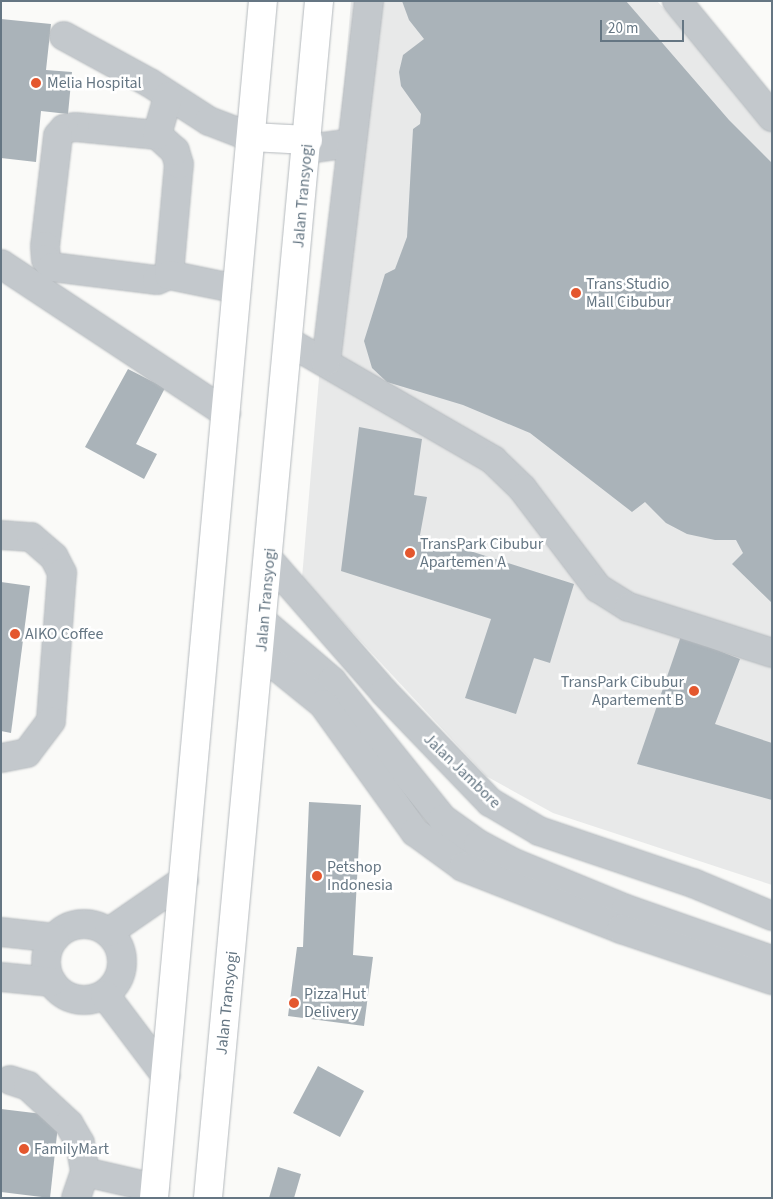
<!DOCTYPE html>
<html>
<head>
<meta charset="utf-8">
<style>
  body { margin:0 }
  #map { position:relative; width:773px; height:1199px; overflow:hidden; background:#fafaf8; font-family:"Source Sans 3",sans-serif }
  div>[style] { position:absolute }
  .built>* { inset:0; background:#e8e9e9 }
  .building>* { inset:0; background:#aab3b9 }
  .roads { filter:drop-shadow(0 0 1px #b4b9bd) drop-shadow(0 0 1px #b4b9bd) }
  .minor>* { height:28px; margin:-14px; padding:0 14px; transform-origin:14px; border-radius:14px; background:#c3c8cc }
  .minor>.ring { margin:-14px; padding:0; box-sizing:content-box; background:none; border:28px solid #c3c8cc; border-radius:50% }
  .highway>* { height:28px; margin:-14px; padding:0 14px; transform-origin:14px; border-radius:14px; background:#fff }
  .dots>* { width:14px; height:14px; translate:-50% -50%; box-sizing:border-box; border:2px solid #fff; border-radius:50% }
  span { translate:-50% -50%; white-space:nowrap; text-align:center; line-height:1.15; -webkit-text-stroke:5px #fff; paint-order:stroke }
  .poi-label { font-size:16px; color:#657683 }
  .left { translate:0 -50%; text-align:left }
  .right { translate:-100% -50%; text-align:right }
  .street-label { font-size:16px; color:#657683 }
  .frame { position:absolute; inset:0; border:2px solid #657683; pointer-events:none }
  .scale { position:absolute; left:600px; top:20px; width:84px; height:22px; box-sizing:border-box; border:2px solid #657683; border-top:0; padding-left:6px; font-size:15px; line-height:18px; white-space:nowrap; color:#657683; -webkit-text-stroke:4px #fff; paint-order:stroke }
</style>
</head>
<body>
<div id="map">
  <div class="built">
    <i style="clip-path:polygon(351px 1px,657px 1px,772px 126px,772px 885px,553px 813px,486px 776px,302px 578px)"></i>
  </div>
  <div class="building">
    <i style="clip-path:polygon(402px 1px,626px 1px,729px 120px,772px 163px,772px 603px,732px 564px,743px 553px,736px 540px,715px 540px,687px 534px,666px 523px,645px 502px,632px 512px,530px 433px,463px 405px,387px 382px,372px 368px,364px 341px,385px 274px,395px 269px,407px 237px,413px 129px,420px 124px,421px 114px,401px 86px,399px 72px,403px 55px,424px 39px,409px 20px)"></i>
    <i style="clip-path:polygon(1px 19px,51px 24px,46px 70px,72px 72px,68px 114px,41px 111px,36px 162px,1px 158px)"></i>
    <i style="clip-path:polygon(128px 369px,165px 388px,136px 444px,157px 454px,144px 479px,85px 447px)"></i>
    <i style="clip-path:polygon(359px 427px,422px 439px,414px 495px,427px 497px,420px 535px,574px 584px,550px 663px,534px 658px,516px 714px,465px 698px,491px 619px,341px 571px)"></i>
    <i style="clip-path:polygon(1px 582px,30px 586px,11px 733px,1px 731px)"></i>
    <i style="clip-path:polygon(681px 636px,740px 659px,715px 724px,772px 743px,772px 800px,637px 764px)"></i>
    <i style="clip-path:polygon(309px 802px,361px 805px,353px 955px,373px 957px,364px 1026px,288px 1016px,297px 947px,303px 947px)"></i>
    <i style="clip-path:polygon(318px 1066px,364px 1091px,340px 1137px,293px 1113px)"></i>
    <i style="clip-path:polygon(1px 1109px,59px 1116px,50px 1198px,1px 1192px)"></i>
    <i style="clip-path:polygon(278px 1167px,301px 1174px,294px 1198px,269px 1198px)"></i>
  </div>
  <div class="roads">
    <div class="minor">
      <i style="left:677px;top:1px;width:150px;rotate:50.7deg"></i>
      <i style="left:64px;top:36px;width:98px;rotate:28.7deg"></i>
      <i style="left:150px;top:83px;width:70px;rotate:32.8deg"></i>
      <i style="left:209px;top:121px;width:45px;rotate:20.9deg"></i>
      <i style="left:157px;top:135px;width:82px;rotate:-174.4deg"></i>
      <i style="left:75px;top:127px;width:11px;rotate:170deg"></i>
      <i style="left:64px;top:129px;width:9px;rotate:131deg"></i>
      <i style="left:58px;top:136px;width:111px;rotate:96.7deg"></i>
      <i style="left:45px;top:246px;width:13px;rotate:86deg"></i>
      <i style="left:46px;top:259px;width:10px;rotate:53deg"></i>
      <i style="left:52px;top:267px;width:106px;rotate:7.1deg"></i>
      <i style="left:157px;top:280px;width:13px;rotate:-23deg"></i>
      <i style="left:169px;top:275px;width:111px;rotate:-84.9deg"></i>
      <i style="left:179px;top:164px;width:14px;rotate:-107deg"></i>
      <i style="left:175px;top:151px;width:24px;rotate:-138deg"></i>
      <i style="left:157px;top:135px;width:40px;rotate:-74deg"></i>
      <i style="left:308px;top:149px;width:44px;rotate:-7.8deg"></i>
      <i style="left:1px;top:264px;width:270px;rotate:33.5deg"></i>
      <i style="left:169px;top:275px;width:69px;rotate:11.6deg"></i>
      <i style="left:289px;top:342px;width:236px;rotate:30deg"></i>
      <i style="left:493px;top:460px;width:40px;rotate:44deg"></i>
      <i style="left:522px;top:488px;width:126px;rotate:52.8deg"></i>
      <i style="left:598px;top:588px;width:36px;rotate:32deg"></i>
      <i style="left:629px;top:607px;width:150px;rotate:17.8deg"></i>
      <i style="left:326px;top:362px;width:364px;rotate:-83.2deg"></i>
      <i style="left:1px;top:535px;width:30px;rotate:4deg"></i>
      <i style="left:31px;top:537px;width:30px;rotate:41deg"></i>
      <i style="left:54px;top:557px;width:18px;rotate:63deg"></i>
      <i style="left:62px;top:573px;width:148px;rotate:94.3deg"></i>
      <i style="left:51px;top:721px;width:40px;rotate:127deg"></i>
      <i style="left:27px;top:753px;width:26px;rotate:169deg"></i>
      <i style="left:269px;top:560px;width:175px;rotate:48.9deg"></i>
      <i style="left:384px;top:692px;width:153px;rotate:46.1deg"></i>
      <i style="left:490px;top:802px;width:57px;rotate:30.6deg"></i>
      <i style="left:539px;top:831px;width:163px;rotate:18.7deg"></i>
      <i style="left:693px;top:883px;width:86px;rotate:22.7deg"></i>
      <i style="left:263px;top:622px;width:91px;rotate:40.5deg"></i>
      <i style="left:332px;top:681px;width:177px;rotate:51.2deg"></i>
      <i style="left:443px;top:819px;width:43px;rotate:35.5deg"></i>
      <i style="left:478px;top:844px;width:41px;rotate:27.8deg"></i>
      <i style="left:514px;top:863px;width:121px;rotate:22.3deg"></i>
      <i style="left:626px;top:909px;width:155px;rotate:19.3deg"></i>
      <i style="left:261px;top:654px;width:80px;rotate:38.9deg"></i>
      <i style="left:323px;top:704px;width:158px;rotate:54.3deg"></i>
      <i style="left:415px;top:832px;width:59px;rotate:36.1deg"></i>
      <i style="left:463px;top:867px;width:170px;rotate:21.4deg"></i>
      <i style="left:621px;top:929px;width:159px;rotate:18.7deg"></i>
      <i class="ring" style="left:46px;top:924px;width:48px;height:48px"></i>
      <i style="left:1px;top:932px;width:54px;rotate:6.3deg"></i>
      <i style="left:109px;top:932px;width:91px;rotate:-34.7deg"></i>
      <i style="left:1px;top:977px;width:51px;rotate:5.6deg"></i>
      <i style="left:105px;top:995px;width:101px;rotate:53deg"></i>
      <i style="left:10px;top:1080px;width:19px;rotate:18deg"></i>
      <i style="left:28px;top:1086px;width:56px;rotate:42.8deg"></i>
      <i style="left:69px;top:1124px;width:22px;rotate:60deg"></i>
      <i style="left:80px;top:1143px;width:29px;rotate:80deg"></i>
      <i style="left:76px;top:1198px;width:28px;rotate:-71deg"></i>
      <i style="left:85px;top:1172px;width:72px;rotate:12.9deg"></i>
    </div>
    <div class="highway">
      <i style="left:251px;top:137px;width:57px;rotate:3deg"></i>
      <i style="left:154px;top:1198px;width:1202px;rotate:-84.8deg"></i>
      <i style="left:208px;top:1198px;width:1202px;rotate:-84.7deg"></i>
    </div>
  </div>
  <div class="dots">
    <i style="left:36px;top:83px;background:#e4572e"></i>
    <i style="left:576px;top:293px;background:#e4572e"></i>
    <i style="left:410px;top:553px;background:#e4572e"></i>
    <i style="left:15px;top:634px;background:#e4572e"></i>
    <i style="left:694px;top:691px;background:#e4572e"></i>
    <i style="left:317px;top:876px;background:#e4572e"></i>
    <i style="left:294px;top:1003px;background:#e4572e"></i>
    <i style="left:24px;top:1149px;background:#e4572e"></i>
  </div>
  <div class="poi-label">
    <span class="left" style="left:47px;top:83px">Melia Hospital</span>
    <span class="left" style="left:586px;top:293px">Trans Studio<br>Mall Cibubur</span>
    <span class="left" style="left:420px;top:553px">TransPark Cibubur<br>Apartemen A</span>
    <span class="left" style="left:25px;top:634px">AIKO Coffee</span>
    <span class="right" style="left:684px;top:691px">TransPark Cibubur<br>Apartement B</span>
    <span class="left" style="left:327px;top:876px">Petshop<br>Indonesia</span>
    <span class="left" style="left:304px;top:1003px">Pizza Hut<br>Delivery</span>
    <span class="left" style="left:34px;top:1149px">FamilyMart</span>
  </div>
  <div class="street-label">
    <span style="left:303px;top:196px;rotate:-85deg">Jalan Transyogi</span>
    <span style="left:266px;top:600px;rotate:-85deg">Jalan Transyogi</span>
    <span style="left:462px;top:771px;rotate:44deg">Jalan Jambore</span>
    <span style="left:227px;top:1003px;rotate:-84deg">Jalan Transyogi</span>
  </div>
  <div class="frame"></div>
  <div class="scale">20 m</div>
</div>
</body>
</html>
